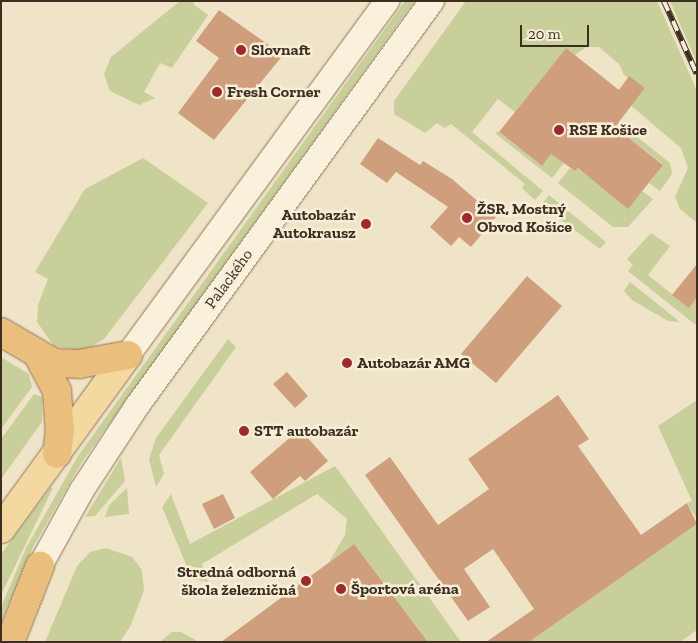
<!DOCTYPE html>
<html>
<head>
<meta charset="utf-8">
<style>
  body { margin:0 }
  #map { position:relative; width:698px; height:643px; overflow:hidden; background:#f0e4c8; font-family:"Zilla Slab",serif }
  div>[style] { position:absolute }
  .green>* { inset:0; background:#c9cf9b }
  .building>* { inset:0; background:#cf9f7d }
  .roads { filter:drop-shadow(0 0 1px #8d765c) drop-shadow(0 0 1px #8d765c) }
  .tertiary>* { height:24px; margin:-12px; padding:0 12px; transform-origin:12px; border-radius:12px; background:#faf1dc }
  .primary>* { height:28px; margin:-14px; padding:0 14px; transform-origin:14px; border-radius:14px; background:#f3d9a0 }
  .trunk>* { height:28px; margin:-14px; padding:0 14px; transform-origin:14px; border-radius:14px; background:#eabe7c }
  .rail>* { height:5.5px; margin-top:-2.75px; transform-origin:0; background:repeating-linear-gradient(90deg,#f7eed8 0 11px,#3d2e20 0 22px); box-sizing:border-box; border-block:1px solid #3d2e20 }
  .dots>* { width:14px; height:14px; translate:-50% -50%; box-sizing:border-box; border:2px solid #f7eed8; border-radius:50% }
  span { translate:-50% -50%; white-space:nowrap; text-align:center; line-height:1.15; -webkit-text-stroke:5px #f7eed8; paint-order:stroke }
  .poi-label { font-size:16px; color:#3d2e20; font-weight:700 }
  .left { translate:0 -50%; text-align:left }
  .right { translate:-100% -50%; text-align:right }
  .street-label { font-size:16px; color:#3d2e20 }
  .frame { position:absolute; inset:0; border:2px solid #3d2e20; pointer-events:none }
  .scale { position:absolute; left:520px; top:25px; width:69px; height:22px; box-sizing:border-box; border:2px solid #3d2e20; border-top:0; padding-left:6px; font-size:15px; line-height:18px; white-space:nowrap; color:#3d2e20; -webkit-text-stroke:4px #f7eed8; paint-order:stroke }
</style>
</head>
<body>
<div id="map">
  <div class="green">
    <i style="clip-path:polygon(180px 1px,195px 1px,193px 4px,208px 15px,172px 68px,160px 63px,144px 92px,155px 98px,139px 105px,110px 91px,104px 74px,111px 57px)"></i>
    <i style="clip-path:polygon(405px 1px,415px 1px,82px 462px,33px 547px,1px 622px,1px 607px,26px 548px,78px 456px)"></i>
    <i style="clip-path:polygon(466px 1px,657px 1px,697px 91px,697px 223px,680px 209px,675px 197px,688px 168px,681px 148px,616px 93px,634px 102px,645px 88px,624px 75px,619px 64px,599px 47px,586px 47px,575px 55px,566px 48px,515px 112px,498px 99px,472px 132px,543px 191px,535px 200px,522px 188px,525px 184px,451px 124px,445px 128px,437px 123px,425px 133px,394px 114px,394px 101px)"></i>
    <i style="clip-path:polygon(670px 1px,697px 1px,697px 63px)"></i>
    <i style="clip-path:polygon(617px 121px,670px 163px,672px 174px,660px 191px,649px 183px,663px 164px,612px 125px)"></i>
    <i style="clip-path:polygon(497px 131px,542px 166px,551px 154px,564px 163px,552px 178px,496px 134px)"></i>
    <i style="clip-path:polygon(143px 158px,208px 203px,104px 339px,84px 351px,54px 346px,37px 322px,38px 305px,48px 279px,35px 272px,85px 189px)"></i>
    <i style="clip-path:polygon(570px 168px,575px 171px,578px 168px,628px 208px,642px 191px,653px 199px,628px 227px,613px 227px,558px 183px)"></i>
    <i style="clip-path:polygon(549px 195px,606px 242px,600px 249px,541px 205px)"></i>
    <i style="clip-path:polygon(651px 233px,670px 246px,648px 275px,688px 307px,697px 297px,697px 326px,628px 271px,633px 265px,627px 259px)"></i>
    <i style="clip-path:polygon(630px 282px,680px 322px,668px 321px,632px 300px,624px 291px)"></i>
    <i style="clip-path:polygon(228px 339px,236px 347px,159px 455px,164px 474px,156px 487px,149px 459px,156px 438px)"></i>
    <i style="clip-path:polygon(1px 357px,29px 374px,32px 387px,1px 429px)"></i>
    <i style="clip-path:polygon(34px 394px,42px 397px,42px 422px,1px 479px,1px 439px)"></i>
    <i style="clip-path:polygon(697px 400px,697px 519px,687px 503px,692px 501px,658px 426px)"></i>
    <i style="clip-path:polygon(121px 458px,125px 481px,95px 516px,85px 517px)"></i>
    <i style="clip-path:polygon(335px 466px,344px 478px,461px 642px,428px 642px,354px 544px,329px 562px,345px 535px,347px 519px,317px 494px,202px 564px,208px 582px,192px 579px,162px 507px,171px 494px,190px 544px)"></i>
    <i style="clip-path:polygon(51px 487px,53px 488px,1px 595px,1px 554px)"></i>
    <i style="clip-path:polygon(127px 488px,129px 514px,105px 517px,109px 505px)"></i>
    <i style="clip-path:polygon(697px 524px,697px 630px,680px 642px,529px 642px)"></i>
    <i style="clip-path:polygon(106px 548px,132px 557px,142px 570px,144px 590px,131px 625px,120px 642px,45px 642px,77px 566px,90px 552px)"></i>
    <i style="clip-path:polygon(172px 632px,181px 632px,199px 642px,160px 642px)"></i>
  </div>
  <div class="building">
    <i style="clip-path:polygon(219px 10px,283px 55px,214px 140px,178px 113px,219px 58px,196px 41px)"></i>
    <i style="clip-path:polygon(566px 48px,619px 90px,629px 76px,645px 88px,615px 127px,663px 165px,628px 209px,578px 168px,575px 171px,551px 154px,542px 166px,499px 132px)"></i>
    <i style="clip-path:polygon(378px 138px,420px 165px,423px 161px,452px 179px,496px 217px,471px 247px,459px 237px,451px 246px,430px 227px,448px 207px,396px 172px,387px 183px,360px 164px)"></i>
    <i style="clip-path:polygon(697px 264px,697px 297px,689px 308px,672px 295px)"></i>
    <i style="clip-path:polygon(527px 276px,562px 306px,496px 383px,461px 354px)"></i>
    <i style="clip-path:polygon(287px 372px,308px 396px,295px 408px,273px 384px)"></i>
    <i style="clip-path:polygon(558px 395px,589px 439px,578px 446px,641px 535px,687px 503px,697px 524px,529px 642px,486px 642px,534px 609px,493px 549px,464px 569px,490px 607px,468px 621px,365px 475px,390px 457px,438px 525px,489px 489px,468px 459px)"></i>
    <i style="clip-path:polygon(300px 429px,328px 461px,305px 481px,300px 476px,273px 499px,250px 472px)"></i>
    <i style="clip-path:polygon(223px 494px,235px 518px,214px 529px,202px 504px)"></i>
    <i style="clip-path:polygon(354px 544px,428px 642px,221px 642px,247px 623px)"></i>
  </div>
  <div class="roads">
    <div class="tertiary">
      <i style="left:128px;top:355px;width:439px;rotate:-53.8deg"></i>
      <i style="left:40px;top:566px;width:87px;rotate:-61.1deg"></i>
      <i style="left:82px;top:490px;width:100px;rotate:-56.8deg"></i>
      <i style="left:137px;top:406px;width:501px;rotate:-53.93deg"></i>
    </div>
    <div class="primary">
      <i style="left:1px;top:529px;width:215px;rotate:-53.9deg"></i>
    </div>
    <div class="trunk">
      <i style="left:1px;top:332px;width:61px;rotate:30.3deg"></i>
      <i style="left:54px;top:363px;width:25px;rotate:2deg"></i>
      <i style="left:79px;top:364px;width:50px;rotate:-10.4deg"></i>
      <i style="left:39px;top:357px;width:38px;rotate:62deg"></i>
      <i style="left:57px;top:391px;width:39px;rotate:86deg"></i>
      <i style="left:60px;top:430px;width:24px;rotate:97deg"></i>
      <i style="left:10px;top:642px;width:82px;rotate:-68.5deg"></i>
    </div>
  </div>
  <div class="rail">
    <i style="left:664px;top:1px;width:80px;rotate:65.7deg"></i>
  </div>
  <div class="dots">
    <i style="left:241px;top:50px;background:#9e2a2b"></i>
    <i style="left:217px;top:92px;background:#9e2a2b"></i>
    <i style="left:559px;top:130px;background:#9e2a2b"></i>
    <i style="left:467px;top:218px;background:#9e2a2b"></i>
    <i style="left:366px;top:224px;background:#9e2a2b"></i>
    <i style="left:347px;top:363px;background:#9e2a2b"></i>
    <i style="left:244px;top:431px;background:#9e2a2b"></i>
    <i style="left:306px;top:581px;background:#9e2a2b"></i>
    <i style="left:341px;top:589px;background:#9e2a2b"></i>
  </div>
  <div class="poi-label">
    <span class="left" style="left:251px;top:50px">Slovnaft</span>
    <span class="left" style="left:227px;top:92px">Fresh Corner</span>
    <span class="left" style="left:569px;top:130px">RSE Košice</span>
    <span class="left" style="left:477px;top:218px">ŽSR, Mostný<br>Obvod Košice</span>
    <span class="right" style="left:356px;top:224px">Autobazár<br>Autokrausz</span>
    <span class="left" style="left:357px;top:363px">Autobazár AMG</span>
    <span class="left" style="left:254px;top:431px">STT autobazár</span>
    <span class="right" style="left:296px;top:581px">Stredná odborná<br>škola železničná</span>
    <span class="left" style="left:351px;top:589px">Športová aréna</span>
  </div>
  <div class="street-label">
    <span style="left:229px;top:279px;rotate:-54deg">Palackého</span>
  </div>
  <div class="frame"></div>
  <div class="scale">20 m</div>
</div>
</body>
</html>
